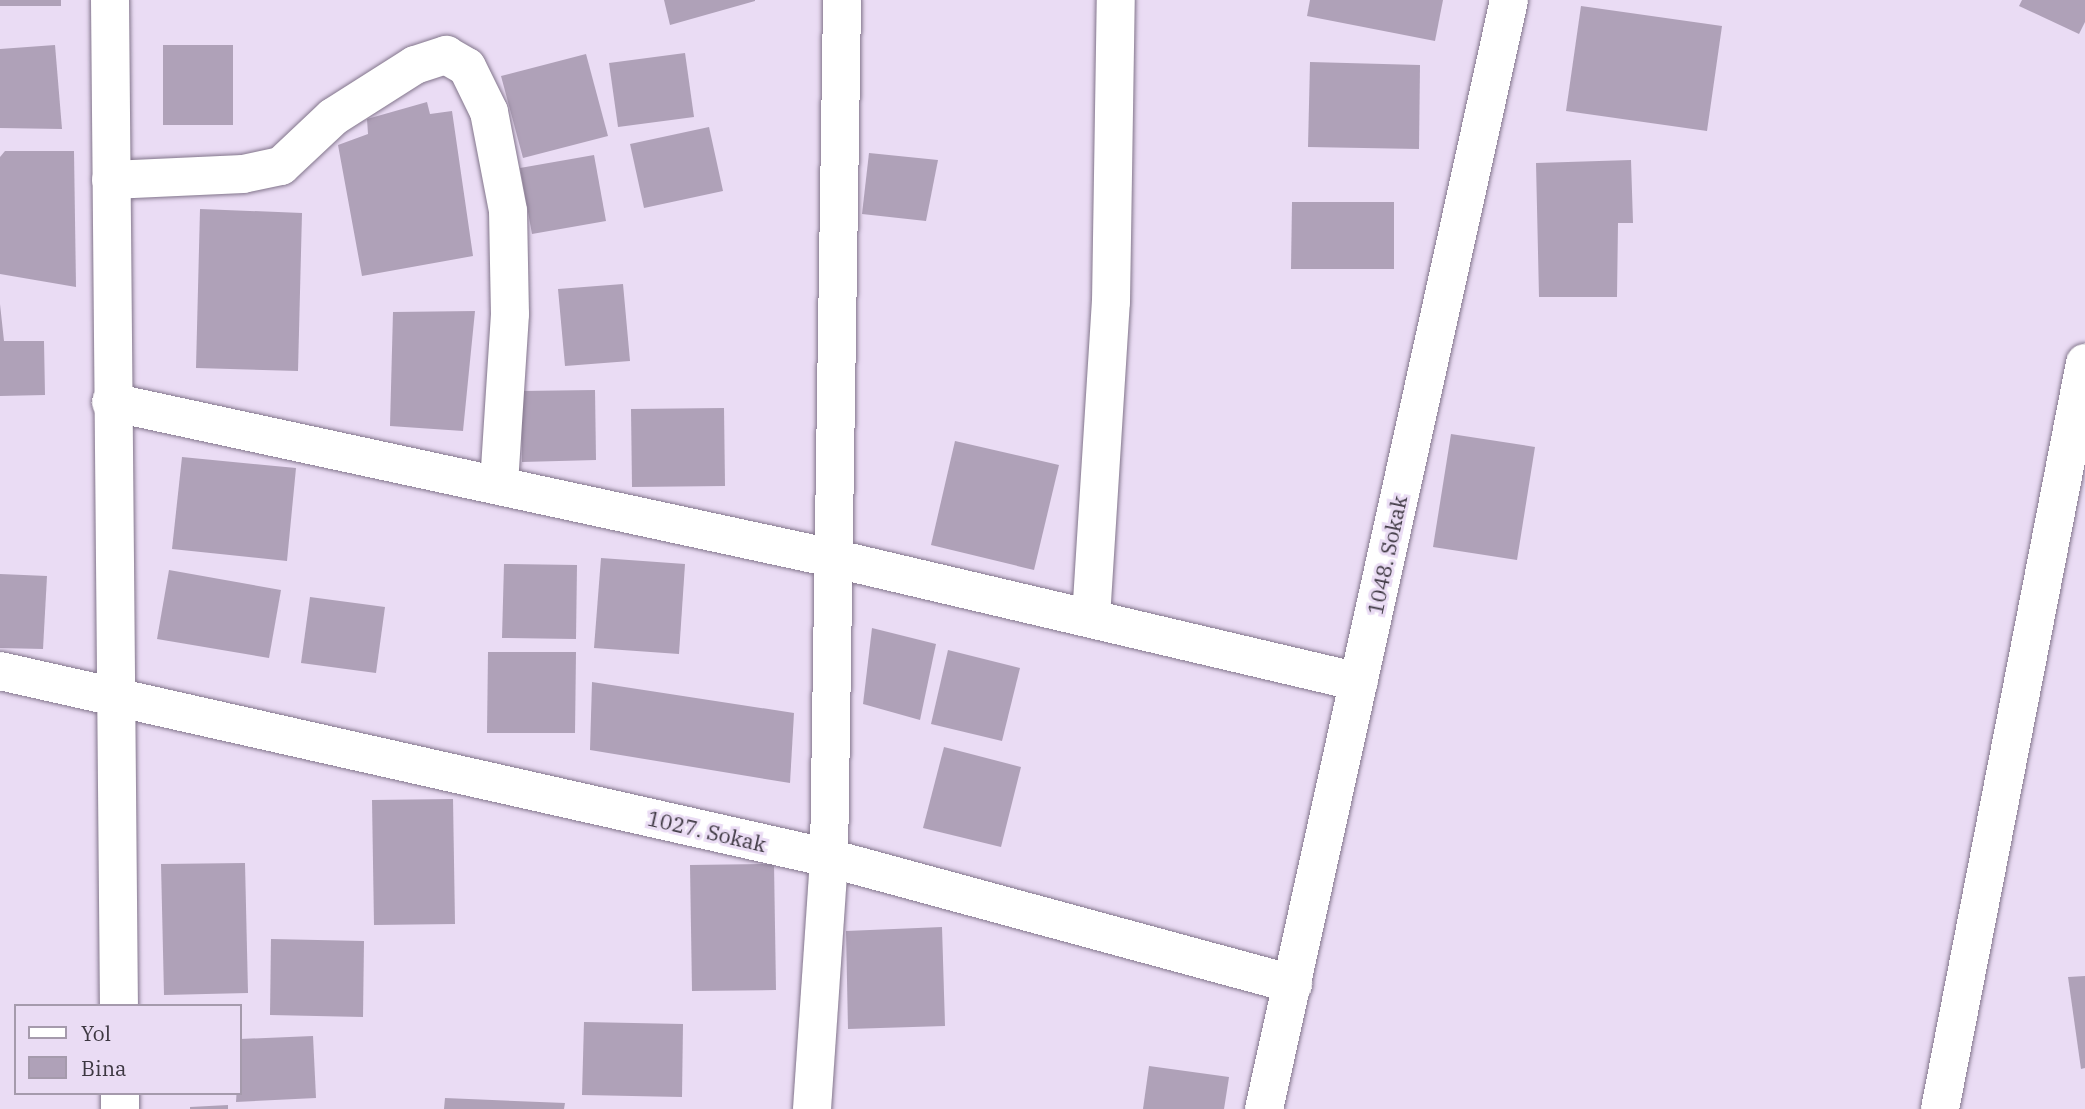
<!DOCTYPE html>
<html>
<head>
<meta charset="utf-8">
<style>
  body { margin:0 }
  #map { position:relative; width:2085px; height:1109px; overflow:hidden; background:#eadcf4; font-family:"IBM Plex Serif",serif }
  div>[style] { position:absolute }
  .building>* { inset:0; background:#afa1b8 }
  .roads { filter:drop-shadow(0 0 2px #82758b) drop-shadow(0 0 2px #82758b) }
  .minor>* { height:38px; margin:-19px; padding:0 19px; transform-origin:19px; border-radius:19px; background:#fff }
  span { translate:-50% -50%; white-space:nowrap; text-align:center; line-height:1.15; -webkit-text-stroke:6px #eadcf4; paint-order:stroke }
  .street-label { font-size:21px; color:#3d3741 }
  .legend { position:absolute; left:14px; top:1004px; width:228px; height:91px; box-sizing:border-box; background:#eadcf4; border:2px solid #a59aac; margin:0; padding:9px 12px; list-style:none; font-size:21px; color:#3d3741 }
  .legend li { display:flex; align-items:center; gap:14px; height:35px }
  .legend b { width:35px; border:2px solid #a59aac }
</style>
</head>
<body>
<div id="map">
  <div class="building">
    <i style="clip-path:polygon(0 0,61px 0,61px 6px,0 6px)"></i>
    <i style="clip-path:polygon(664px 0,755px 0,755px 1px,670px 25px)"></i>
    <i style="clip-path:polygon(1310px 0,1443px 0,1435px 41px,1307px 16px)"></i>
    <i style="clip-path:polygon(2022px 0,2085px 0,2085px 22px,2079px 34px,2019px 6px)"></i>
    <i style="clip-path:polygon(1581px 6px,1722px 26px,1707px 131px,1566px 111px)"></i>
    <i style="clip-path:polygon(55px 45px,62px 129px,0 128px,0 49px)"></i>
    <i style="clip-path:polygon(163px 45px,233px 45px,233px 125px,163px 125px)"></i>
    <i style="clip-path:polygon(685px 53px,694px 117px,618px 127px,609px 63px)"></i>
    <i style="clip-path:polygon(586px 54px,608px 136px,523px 158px,501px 76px)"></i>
    <i style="clip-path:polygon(1310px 62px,1420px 65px,1419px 149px,1308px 147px)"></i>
    <i style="clip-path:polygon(427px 102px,430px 114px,452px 111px,473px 256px,362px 276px,338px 145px,368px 134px,367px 119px)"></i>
    <i style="clip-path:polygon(709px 127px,723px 191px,644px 208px,630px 144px)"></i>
    <i style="clip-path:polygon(5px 151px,74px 151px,76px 287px,0 274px,0 157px)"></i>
    <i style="clip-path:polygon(869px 153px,938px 160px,926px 221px,862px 214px)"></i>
    <i style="clip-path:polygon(594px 155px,606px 221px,532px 234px,520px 168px)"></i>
    <i style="clip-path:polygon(1631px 160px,1633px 223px,1618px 223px,1617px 297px,1539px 297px,1536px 163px)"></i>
    <i style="clip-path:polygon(1292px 202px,1394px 202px,1394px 269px,1291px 269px)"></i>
    <i style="clip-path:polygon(200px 209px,302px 213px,298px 371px,196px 368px)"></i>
    <i style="clip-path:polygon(623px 284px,630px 361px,565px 366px,558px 289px)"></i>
    <i style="clip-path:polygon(0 304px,4px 341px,44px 341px,45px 395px,0 396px)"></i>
    <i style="clip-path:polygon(475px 311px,463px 431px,390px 426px,393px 312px)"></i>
    <i style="clip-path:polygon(595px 390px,596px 460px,522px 462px,521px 391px)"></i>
    <i style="clip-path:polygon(724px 408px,725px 486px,632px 487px,631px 409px)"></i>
    <i style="clip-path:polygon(1451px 434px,1535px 447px,1517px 560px,1433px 547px)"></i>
    <i style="clip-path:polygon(955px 441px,1059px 465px,1034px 570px,931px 545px)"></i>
    <i style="clip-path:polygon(182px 457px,296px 468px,287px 561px,172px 549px)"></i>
    <i style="clip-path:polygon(601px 558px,685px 564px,679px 654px,594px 648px)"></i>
    <i style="clip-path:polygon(504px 564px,577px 565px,576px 639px,502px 638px)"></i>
    <i style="clip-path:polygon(169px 570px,281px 590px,269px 658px,157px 639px)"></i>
    <i style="clip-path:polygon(0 574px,47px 576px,43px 649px,0 648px)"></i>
    <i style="clip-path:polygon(310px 597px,385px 607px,376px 673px,301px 663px)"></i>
    <i style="clip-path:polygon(872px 628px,936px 644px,920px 720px,863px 704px)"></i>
    <i style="clip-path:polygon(948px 650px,1020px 668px,1002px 741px,931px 724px)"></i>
    <i style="clip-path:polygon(488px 652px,576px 652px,575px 733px,487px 733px)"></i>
    <i style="clip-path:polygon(592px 682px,794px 713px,790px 783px,590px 750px)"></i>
    <i style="clip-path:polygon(944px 747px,1021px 767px,1001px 847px,923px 828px)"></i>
    <i style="clip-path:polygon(453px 799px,455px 924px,374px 925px,372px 800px)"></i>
    <i style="clip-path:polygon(245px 863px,248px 993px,164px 995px,161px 864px)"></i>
    <i style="clip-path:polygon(774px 864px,776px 990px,692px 991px,690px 865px)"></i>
    <i style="clip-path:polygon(942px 927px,945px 1026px,848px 1029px,846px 931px)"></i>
    <i style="clip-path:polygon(271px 939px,364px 941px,363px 1017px,270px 1015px)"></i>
    <i style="clip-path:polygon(2085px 976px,2085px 1068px,2081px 1069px,2068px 977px)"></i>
    <i style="clip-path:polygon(584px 1022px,683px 1024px,682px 1097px,582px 1095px)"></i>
    <i style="clip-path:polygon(313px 1036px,316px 1098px,236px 1102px,240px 1039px)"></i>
    <i style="clip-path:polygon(1149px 1066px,1229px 1077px,1224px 1109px,1143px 1109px)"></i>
    <i style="clip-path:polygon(445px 1098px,565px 1103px,564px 1109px,444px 1109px)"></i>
    <i style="clip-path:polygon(228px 1105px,228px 1109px,190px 1109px,190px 1107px)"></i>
  </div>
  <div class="roads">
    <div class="minor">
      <i style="left:110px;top:0;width:1006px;rotate:89.49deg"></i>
      <i style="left:111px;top:180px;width:132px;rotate:-2.6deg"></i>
      <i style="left:243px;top:174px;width:39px;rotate:-12deg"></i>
      <i style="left:281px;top:166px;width:71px;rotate:-43.3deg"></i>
      <i style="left:333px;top:117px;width:97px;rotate:-32.4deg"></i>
      <i style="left:415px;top:65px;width:33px;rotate:-18deg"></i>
      <i style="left:446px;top:55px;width:24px;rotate:30deg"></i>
      <i style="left:467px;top:67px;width:50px;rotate:63.9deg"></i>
      <i style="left:489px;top:112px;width:101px;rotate:79.1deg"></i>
      <i style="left:508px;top:211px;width:103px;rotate:88.9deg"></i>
      <i style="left:510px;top:314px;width:170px;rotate:93.7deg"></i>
      <i style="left:111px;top:402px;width:738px;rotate:12.21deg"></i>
      <i style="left:832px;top:558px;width:541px;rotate:13.24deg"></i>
      <i style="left:1091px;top:618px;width:317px;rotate:-86.4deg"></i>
      <i style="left:1111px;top:302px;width:302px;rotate:-89.1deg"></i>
      <i style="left:0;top:671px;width:850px;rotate:12.71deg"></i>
      <i style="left:829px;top:858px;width:481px;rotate:15.2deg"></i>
      <i style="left:120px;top:1093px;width:16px;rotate:90deg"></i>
      <i style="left:812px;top:1109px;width:252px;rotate:-86.1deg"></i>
      <i style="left:829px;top:858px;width:858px;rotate:-89.13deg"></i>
      <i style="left:1264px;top:1109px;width:1136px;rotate:-77.54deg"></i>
      <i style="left:1940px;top:1109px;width:760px;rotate:-79deg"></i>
    </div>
  </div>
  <div class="street-label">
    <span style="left:1387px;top:555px;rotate:-78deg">1048. Sokak</span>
    <span style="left:707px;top:831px;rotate:13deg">1027. Sokak</span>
  </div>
  <ul class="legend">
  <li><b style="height:9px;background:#fff"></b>Yol</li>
  <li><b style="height:19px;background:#afa1b8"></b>Bina</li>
  </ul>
</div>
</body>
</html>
